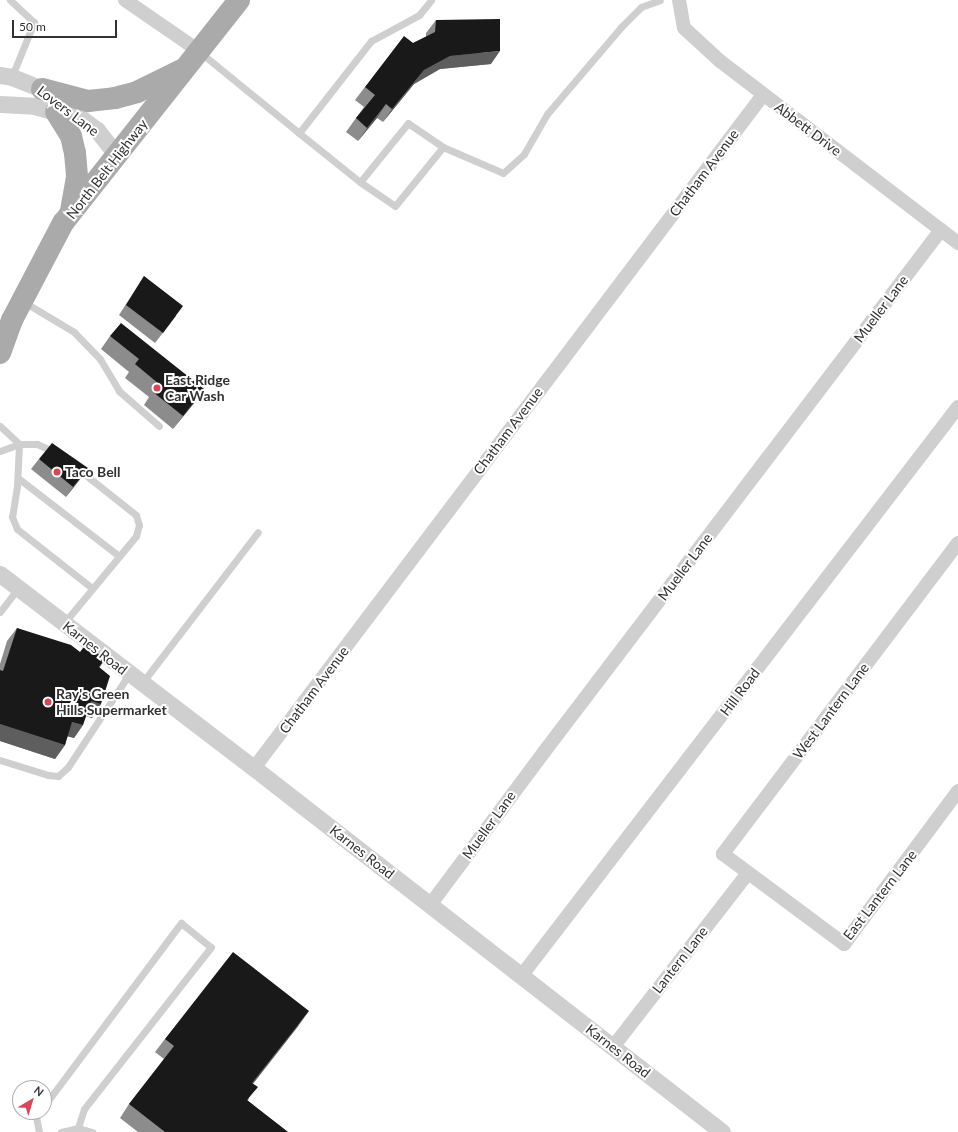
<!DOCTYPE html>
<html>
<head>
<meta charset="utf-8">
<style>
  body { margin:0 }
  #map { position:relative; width:958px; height:1132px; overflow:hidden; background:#fff; font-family:Lato,sans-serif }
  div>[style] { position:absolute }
  .service>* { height:7px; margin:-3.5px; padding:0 3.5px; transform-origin:3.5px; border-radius:3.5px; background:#cfcfcf }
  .minor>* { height:14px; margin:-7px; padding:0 7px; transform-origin:7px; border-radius:7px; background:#cfcfcf }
  .tertiary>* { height:17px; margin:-8.5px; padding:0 8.5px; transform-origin:8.5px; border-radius:8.5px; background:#cfcfcf }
  .primary>* { height:22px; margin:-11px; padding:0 11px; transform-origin:11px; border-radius:11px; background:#aaa }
  .wall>* { inset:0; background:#8c8c8c }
  .shaded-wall>* { inset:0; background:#5e5e5e }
  .building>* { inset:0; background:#191919 }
  .dots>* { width:11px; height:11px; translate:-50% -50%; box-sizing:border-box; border:2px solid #fff; border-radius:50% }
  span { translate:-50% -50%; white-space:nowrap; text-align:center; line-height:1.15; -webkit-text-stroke:4px #fff; paint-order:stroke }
  .street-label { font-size:14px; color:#323232 }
  .poi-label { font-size:14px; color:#323232; font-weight:700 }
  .left { translate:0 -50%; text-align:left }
  .north { position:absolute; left:12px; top:1080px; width:40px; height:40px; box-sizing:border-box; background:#fff; border:1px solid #adadad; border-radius:50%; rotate:38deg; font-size:11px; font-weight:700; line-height:16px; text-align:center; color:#323232 }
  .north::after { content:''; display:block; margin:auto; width:14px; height:18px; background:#d84657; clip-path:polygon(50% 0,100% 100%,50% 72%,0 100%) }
  .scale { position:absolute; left:12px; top:20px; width:105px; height:18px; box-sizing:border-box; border:2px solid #323232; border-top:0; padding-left:5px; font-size:12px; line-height:14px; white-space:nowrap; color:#323232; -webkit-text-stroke:3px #fff; paint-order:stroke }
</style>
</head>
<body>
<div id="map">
  <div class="service">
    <i style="left:10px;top:0;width:33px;rotate:43deg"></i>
    <i style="left:34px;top:22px;width:58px;rotate:112.2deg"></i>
    <i style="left:201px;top:53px;width:127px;rotate:39.2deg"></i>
    <i style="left:299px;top:133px;width:117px;rotate:-52deg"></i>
    <i style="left:371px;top:41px;width:55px;rotate:-28.4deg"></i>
    <i style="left:419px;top:15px;width:19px;rotate:-51deg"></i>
    <i style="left:299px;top:133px;width:78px;rotate:38.8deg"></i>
    <i style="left:360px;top:182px;width:42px;rotate:34.4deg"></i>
    <i style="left:395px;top:206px;width:76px;rotate:-50.9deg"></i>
    <i style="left:443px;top:147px;width:42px;rotate:-145.6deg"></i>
    <i style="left:408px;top:123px;width:76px;rotate:129.1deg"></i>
    <i style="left:443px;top:147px;width:65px;rotate:23.4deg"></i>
    <i style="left:503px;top:173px;width:28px;rotate:-42deg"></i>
    <i style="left:524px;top:154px;width:46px;rotate:-60.1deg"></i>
    <i style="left:547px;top:114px;width:114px;rotate:-49.6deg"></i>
    <i style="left:621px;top:27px;width:28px;rotate:-45deg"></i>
    <i style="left:641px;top:7px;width:20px;rotate:-20deg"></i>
    <i style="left:24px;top:302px;width:58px;rotate:31deg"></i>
    <i style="left:74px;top:332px;width:37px;rotate:46deg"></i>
    <i style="left:100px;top:359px;width:37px;rotate:59deg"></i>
    <i style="left:119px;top:391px;width:53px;rotate:41.2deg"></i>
    <i style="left:0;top:426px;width:26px;rotate:43deg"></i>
    <i style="left:19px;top:444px;width:42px;rotate:92.7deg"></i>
    <i style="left:17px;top:486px;width:31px;rotate:99deg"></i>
    <i style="left:12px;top:517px;width:13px;rotate:67deg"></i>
    <i style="left:17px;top:529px;width:95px;rotate:38.2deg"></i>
    <i style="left:0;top:451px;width:20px;rotate:-20deg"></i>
    <i style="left:19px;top:444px;width:18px"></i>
    <i style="left:37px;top:444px;width:20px;rotate:24deg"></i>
    <i style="left:18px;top:478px;width:128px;rotate:37.7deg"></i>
    <i style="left:0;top:612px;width:30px;rotate:-53deg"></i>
    <i style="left:64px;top:623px;width:113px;rotate:-50.4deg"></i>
    <i style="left:136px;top:536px;width:11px;rotate:-75deg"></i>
    <i style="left:139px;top:525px;width:10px;rotate:-107deg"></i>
    <i style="left:136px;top:515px;width:74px;rotate:-141.6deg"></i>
    <i style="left:142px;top:683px;width:190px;rotate:-52.5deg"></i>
    <i style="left:0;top:760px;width:50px;rotate:17.4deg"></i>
    <i style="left:48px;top:775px;width:10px;rotate:6deg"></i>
    <i style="left:58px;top:776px;width:13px;rotate:-42deg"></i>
    <i style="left:68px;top:767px;width:111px;rotate:-56.7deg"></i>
    <i style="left:44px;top:1106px;width:229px;rotate:-53.2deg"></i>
    <i style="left:181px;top:923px;width:38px;rotate:39deg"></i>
    <i style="left:211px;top:947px;width:206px;rotate:128.1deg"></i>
    <i style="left:84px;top:1109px;width:20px;rotate:108deg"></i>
    <i style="left:39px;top:1132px;width:15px;rotate:-101deg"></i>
    <i style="left:36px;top:1117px;width:6px;rotate:-51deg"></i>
    <i style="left:61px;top:1132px;width:17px;rotate:-13deg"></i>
    <i style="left:78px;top:1128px;width:15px;rotate:16deg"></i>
  </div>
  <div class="minor">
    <i style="left:125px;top:0;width:90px;rotate:34.6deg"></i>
    <i style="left:679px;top:0;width:28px;rotate:80deg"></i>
    <i style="left:684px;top:28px;width:49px;rotate:42.5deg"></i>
    <i style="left:720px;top:61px;width:300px;rotate:37.4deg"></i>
    <i style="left:958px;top:543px;width:390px;rotate:127.1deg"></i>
    <i style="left:723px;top:854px;width:151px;rotate:36.6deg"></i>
    <i style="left:844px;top:944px;width:191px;rotate:-53.3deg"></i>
    <i style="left:254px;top:768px;width:844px;rotate:-52.9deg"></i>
    <i style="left:430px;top:905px;width:191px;rotate:-53.3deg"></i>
    <i style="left:544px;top:752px;width:656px;rotate:-52.75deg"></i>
    <i style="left:522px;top:975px;width:716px;rotate:-52.49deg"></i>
    <i style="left:613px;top:1047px;width:220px;rotate:-52.2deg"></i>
  </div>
  <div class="tertiary">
    <i style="left:0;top:75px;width:12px;rotate:9deg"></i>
    <i style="left:12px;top:77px;width:32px;rotate:22deg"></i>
    <i style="left:42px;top:89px;width:69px;rotate:36.7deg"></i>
    <i style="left:97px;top:130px;width:33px;rotate:52deg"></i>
    <i style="left:0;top:104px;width:34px;rotate:3deg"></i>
    <i style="left:34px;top:106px;width:23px;rotate:15deg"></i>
    <i style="left:56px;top:112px;width:13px;rotate:39deg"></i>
    <i style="left:0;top:574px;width:320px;rotate:37.4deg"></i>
    <i style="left:254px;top:768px;width:593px;rotate:37.87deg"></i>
  </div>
  <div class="primary">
    <i style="left:42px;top:89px;width:48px;rotate:14.6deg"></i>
    <i style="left:88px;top:101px;width:27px;rotate:-6deg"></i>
    <i style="left:115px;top:98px;width:23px;rotate:-15deg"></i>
    <i style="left:137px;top:92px;width:50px;rotate:-26.1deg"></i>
    <i style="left:56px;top:112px;width:28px;rotate:58deg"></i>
    <i style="left:71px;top:136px;width:17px;rotate:77deg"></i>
    <i style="left:75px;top:153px;width:24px;rotate:85deg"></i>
    <i style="left:77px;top:177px;width:35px;rotate:100deg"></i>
    <i style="left:0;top:353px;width:35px;rotate:-70deg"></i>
    <i style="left:12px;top:320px;width:110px;rotate:-62.3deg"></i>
    <i style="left:63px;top:223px;width:284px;rotate:-51.7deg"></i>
  </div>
  <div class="wall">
    <i style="clip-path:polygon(436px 20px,491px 64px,440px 69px,414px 84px,383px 122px,377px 118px,358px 141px,346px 132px,364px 107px,355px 100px,365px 87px,413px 43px,426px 37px,426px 33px)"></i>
    <i style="clip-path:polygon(144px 276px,176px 316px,155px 343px,119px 315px)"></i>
    <i style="clip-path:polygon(110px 336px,204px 389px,195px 402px,173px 429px,144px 405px,149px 397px,125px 378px,129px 372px,101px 349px)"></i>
    <i style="clip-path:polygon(39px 459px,81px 478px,66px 497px,31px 469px)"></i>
    <i style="clip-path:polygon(17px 628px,80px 652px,105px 659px,100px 667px,101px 704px,92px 718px,86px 716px,83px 725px,74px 738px,67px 736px,65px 745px,55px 759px,0 741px,0 664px,7px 641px)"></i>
    <i style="clip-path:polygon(299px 1025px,253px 1084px,248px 1101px,288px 1132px,138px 1132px,120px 1118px,129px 1104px,164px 1059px,155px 1052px,165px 1039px)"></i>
  </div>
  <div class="shaded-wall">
    <i style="clip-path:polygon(500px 51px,491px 64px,440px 69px,414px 84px,383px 122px,392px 109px,424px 70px,450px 56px)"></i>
    <i style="clip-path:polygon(386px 104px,377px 118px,358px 141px,367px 128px)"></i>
    <i style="clip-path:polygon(204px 389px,195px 402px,173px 429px,183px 416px)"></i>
    <i style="clip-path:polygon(88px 468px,81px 478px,66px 497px,73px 487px)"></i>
    <i style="clip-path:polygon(91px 701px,101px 704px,92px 718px,81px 714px)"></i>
    <i style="clip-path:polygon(72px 722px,83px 725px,74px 738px,63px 735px)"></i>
    <i style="clip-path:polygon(0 724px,65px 745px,55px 759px,0 741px)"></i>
    <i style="clip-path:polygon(309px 1011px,299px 1025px,243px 1096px,252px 1083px)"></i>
  </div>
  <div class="building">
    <i style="clip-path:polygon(500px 19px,500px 51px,450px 56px,424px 70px,392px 109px,386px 104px,367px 128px,356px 118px,375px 95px,365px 87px,404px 36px,413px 43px,435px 32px,436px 20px)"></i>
    <i style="clip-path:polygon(144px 276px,183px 306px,163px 333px,126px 305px)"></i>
    <i style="clip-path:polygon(121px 323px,204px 389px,183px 416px,153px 392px,159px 384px,135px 364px,139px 359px,110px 336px)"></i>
    <i style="clip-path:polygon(52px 443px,88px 468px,73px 487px,39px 459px)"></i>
    <i style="clip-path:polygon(17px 628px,71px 645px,80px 652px,86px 644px,105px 659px,99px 667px,110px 676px,101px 704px,91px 701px,83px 725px,72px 722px,65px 745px,0 724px,0 670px,3px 671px)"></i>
    <i style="clip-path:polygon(233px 952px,309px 1011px,252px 1083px,258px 1087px,247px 1100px,288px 1132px,165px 1132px,129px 1104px,174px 1046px,165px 1039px)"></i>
  </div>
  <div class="dots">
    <i style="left:157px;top:388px;background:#d84657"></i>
    <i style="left:57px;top:472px;background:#d84657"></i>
    <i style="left:48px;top:702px;background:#d84657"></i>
  </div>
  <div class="street-label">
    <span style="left:68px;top:111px;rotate:37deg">Lovers Lane</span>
    <span style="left:808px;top:129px;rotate:37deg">Abbett Drive</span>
    <span style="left:107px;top:169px;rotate:-52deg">North Belt Highway</span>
    <span style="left:704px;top:173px;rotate:-53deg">Chatham Avenue</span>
    <span style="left:881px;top:309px;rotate:-53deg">Mueller Lane</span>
    <span style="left:508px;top:431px;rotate:-53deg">Chatham Avenue</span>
    <span style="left:685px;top:567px;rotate:-53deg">Mueller Lane</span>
    <span style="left:95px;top:648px;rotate:38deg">Karnes Road</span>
    <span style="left:314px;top:690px;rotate:-53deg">Chatham Avenue</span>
    <span style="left:740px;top:692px;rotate:-53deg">Hill Road</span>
    <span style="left:831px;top:711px;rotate:-53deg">West Lantern Lane</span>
    <span style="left:489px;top:825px;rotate:-54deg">Mueller Lane</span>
    <span style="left:362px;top:852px;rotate:38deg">Karnes Road</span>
    <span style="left:880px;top:895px;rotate:-52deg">East Lantern Lane</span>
    <span style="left:680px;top:960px;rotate:-52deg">Lantern Lane</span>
    <span style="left:618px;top:1051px;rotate:38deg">Karnes Road</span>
  </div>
  <div class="poi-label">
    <span class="left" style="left:165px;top:388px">East Ridge<br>Car Wash</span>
    <span class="left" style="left:65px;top:472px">Taco Bell</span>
    <span class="left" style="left:56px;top:702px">Ray's Green<br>Hills Supermarket</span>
  </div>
  <div class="north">N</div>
  <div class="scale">50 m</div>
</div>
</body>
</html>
